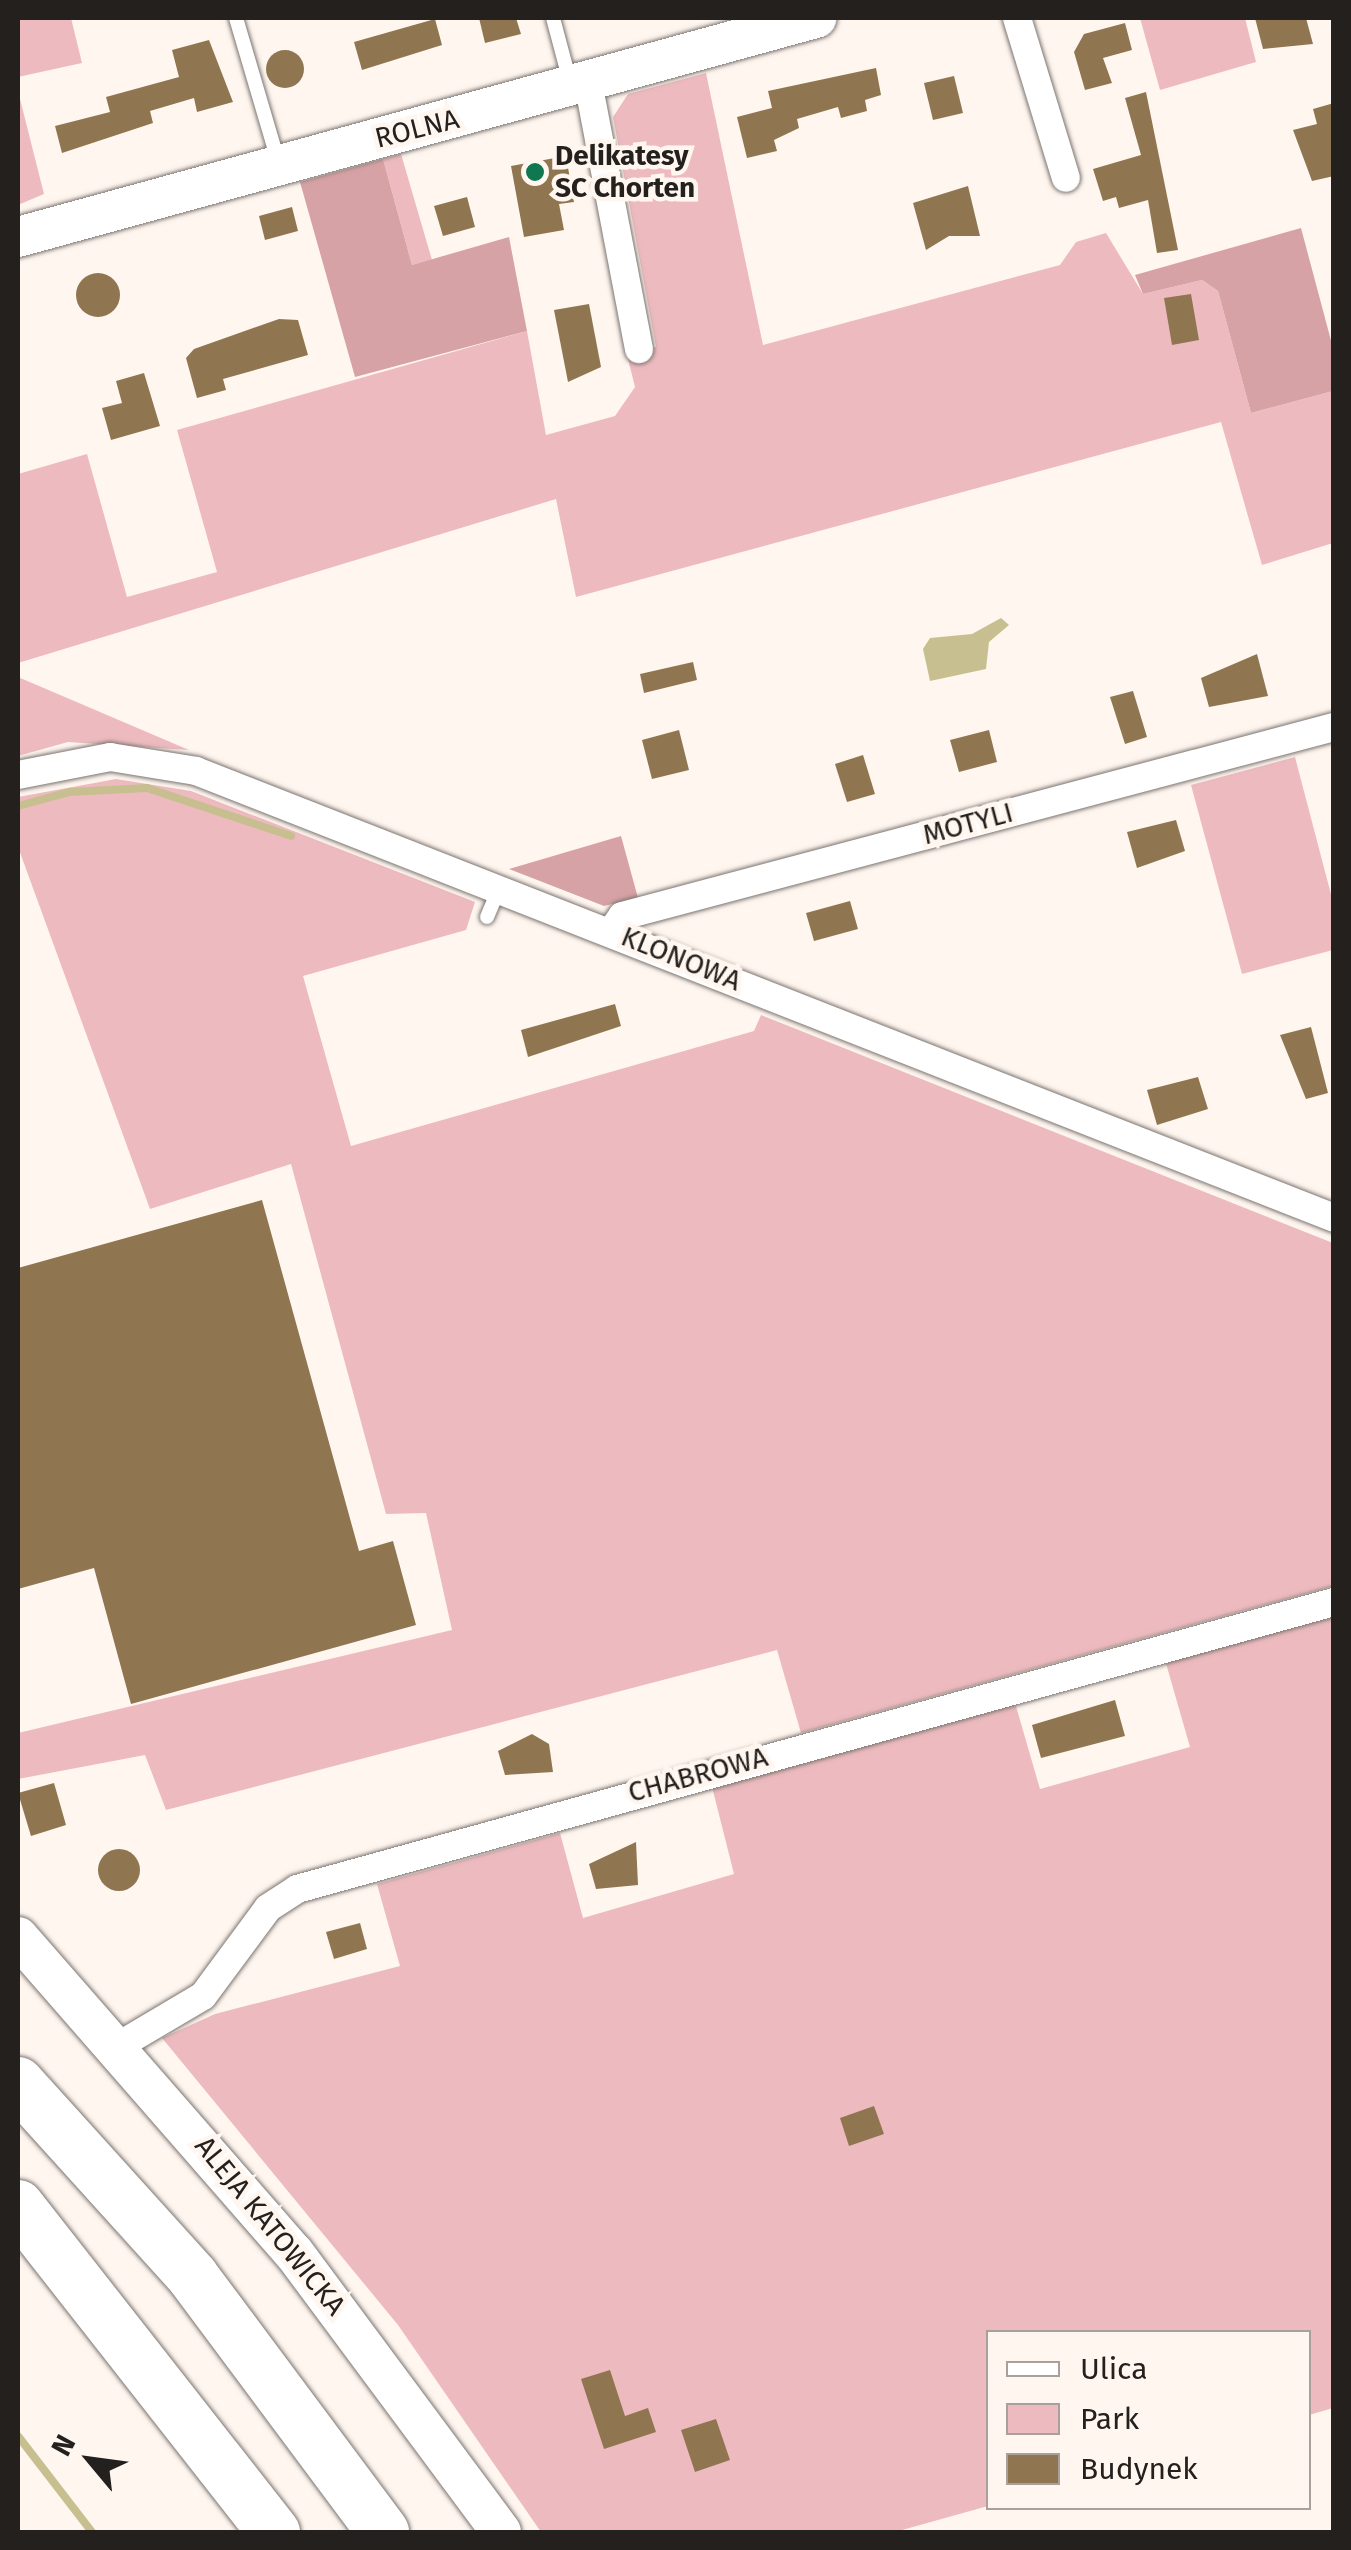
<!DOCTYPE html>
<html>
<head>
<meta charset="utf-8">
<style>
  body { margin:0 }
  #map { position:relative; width:1351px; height:2550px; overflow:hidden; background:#fff6f0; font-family:"Fira Sans",sans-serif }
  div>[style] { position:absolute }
  .green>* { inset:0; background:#edbbbf }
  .forest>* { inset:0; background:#d7a2a6 }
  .water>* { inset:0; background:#c8bf91 }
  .stream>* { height:8px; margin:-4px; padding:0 4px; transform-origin:4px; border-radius:4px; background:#c8bf91 }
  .building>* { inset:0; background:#8f7650 }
  .round { border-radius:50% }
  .roads { filter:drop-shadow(0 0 2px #7b746f) drop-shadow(0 0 2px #7b746f) }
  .lane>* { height:14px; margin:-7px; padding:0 7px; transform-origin:7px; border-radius:7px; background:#fff }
  .street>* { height:28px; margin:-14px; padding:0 14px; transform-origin:14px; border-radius:14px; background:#fff }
  .secondary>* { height:40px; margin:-20px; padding:0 20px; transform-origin:20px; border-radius:20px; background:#fff }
  .highway>* { height:52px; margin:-26px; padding:0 26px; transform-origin:26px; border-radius:26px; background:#fff }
  .dots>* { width:28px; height:28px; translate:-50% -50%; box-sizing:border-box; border:5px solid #fff6f0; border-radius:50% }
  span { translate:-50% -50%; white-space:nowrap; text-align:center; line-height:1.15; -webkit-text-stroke:9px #fff6f0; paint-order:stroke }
  .street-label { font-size:28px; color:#23201e }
  .poi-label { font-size:28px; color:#23201e; font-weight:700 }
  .left { translate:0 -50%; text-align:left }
  .frame { position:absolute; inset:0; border:20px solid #23201e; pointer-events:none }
  .legend { position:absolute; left:986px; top:2330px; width:325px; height:180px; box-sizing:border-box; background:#fff6f0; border:2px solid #a7a09c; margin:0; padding:12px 18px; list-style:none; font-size:30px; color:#23201e }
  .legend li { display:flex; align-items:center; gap:20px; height:50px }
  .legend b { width:50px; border:2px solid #a7a09c }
  .north { position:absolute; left:40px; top:2410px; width:100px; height:100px; -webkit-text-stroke:8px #fff6f0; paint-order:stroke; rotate:299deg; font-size:28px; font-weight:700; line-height:40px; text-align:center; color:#23201e }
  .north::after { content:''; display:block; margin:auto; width:35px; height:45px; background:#23201e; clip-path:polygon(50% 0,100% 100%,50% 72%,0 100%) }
</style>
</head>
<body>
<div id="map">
  <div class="green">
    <i style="clip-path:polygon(18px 18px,71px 18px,82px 63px,18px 77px)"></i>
    <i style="clip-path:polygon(1140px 18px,1245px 18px,1256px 62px,1160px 90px)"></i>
    <i style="clip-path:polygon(706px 73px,763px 345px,1060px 265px,1076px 242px,1106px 233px,1143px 294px,1202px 280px,1218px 291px,1251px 413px,1333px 391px,1333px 543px,1262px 565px,1221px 422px,576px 597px,556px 499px,18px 663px,18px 474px,87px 454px,127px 597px,217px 572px,177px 430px,527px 331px,546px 435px,615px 416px,635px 387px,626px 351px,656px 347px,613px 117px,628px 94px)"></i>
    <i style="clip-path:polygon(18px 91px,44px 194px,18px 205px)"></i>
    <i style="clip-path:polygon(401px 154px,432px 260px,412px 265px,383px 159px)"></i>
    <i style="clip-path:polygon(18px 677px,189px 750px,68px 742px,18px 756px)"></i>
    <i style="clip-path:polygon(1295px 757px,1333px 902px,1333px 950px,1242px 974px,1191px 785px)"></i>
    <i style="clip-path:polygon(116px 779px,191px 791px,475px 902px,466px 930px,303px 976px,351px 1146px,754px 1031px,761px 1015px,1333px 1243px,1333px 1586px,801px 1733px,777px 1650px,166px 1810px,145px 1755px,18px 1779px,18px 1733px,452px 1630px,426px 1513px,386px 1514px,291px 1164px,150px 1209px,18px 847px,18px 797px)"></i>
    <i style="clip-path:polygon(1333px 1612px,1333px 2408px,1309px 2415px,1308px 2332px,988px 2332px,988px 2506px,895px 2532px,541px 2532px,398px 2325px,162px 2038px,215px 2014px,400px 1966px,377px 1884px,560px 1833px,583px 1918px,734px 1874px,710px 1779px,1013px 1696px,1040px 1789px,1190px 1747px,1165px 1660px)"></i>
  </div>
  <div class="forest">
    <i style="clip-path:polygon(383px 159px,412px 265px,509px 237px,527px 331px,355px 377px,300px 182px)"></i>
    <i style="clip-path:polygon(1301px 228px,1333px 348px,1333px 391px,1251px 413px,1218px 291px,1202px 280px,1143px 294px,1135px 275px)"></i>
    <i style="clip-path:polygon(621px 836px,638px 898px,604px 906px,509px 869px)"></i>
  </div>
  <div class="water">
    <i style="clip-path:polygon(1001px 618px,1009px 625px,989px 642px,986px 669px,930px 681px,923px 649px,930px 638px,972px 634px)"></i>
  </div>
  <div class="stream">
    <i style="left:18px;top:806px;width:54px;rotate:-15.1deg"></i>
    <i style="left:70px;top:792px;width:77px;rotate:-3deg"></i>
    <i style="left:147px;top:788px;width:152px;rotate:18.4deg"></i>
    <i style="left:18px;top:2436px;width:121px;rotate:52.4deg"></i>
  </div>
  <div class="building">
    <i style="clip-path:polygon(479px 18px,516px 18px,521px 34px,485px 43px)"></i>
    <i style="clip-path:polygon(1255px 18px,1306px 18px,1313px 44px,1263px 49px)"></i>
    <i style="clip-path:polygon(435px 19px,442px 45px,362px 70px,354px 42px)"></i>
    <i style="clip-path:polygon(1125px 23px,1132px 50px,1103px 58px,1112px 83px,1085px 90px,1074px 52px,1084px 34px)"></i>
    <i style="clip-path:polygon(209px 40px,233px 102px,197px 112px,194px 98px,150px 111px,153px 123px,62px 153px,55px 126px,110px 112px,106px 97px,179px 77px,172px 50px)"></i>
    <i class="round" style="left:266px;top:50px;width:38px;height:38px"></i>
    <i style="clip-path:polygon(876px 68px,881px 95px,865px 100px,867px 111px,841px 118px,838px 107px,797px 119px,799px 128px,774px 140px,777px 151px,747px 158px,737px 117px,772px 108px,768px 91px)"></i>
    <i style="clip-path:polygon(954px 76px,963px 113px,933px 120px,924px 83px)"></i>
    <i style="clip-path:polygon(1146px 92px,1178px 250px,1157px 253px,1148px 200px,1119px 208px,1116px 197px,1103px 201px,1093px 169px,1141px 155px,1125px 98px)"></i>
    <i style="clip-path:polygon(1334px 103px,1334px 176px,1312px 181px,1293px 130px,1317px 124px,1313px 109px)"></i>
    <i style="clip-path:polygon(566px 156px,574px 202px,559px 204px,564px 230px,524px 237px,511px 166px)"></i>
    <i style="clip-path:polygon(968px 186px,980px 236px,949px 236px,926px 250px,913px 203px)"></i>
    <i style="clip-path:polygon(467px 197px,475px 227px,443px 236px,434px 206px)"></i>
    <i style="clip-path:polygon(292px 207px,298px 231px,265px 240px,259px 216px)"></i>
    <i class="round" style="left:76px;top:273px;width:44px;height:44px"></i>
    <i style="clip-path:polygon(1191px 294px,1199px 340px,1172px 345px,1164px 298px)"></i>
    <i style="clip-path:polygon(589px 304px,601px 367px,568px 382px,554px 310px)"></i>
    <i style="clip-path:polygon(279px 319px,298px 320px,308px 355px,223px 379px,226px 390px,197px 398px,186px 358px,194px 349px)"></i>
    <i style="clip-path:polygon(144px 373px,160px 426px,111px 440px,102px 408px,122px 403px,116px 381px)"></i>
    <i style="clip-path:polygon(1257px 654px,1268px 696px,1209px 707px,1201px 678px)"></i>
    <i style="clip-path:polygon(693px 662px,697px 680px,644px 693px,640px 674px)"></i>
    <i style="clip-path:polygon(1133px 691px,1147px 737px,1125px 744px,1110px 697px)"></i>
    <i style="clip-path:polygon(679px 730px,689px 770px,652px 779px,642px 740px)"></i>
    <i style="clip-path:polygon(989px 730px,997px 762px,959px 772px,950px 740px)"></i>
    <i style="clip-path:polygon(863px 755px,875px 794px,847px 802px,835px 764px)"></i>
    <i style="clip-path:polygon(1176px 820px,1185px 851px,1137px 868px,1127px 832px)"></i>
    <i style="clip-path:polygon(850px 901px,858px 929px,814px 941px,806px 913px)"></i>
    <i style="clip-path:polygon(615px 1004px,621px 1026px,528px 1057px,521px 1030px)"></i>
    <i style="clip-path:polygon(1311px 1027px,1328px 1093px,1306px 1099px,1280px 1035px)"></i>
    <i style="clip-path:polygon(1198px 1077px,1208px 1109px,1157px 1125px,1147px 1090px)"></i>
    <i style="clip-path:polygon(262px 1200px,359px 1551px,393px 1541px,416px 1625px,131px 1704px,94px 1568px,18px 1589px,18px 1268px)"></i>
    <i style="clip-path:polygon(1115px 1700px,1125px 1736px,1041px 1758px,1032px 1725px)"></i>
    <i style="clip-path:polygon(532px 1734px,549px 1744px,553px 1772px,505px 1775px,498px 1751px)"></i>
    <i style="clip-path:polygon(54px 1783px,66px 1825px,31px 1836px,18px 1793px)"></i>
    <i style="clip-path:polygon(636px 1842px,638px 1885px,596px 1889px,589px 1864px)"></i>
    <i class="round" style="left:98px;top:1849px;width:42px;height:42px"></i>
    <i style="clip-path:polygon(360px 1923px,367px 1949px,334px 1959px,326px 1932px)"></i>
    <i style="clip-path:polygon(874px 2106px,884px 2134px,849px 2146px,840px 2118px)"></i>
    <i style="clip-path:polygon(610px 2370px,625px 2416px,648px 2408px,656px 2432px,604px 2449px,581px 2379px)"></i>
    <i style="clip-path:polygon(716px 2419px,730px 2460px,695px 2472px,681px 2430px)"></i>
  </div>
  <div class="roads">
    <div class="lane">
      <i style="left:236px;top:18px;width:152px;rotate:73.6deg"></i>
      <i style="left:553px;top:18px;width:66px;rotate:75.1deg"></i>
      <i style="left:487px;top:917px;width:30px;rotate:-67deg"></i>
    </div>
    <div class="street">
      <i style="left:1017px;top:18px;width:167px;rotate:73deg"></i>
      <i style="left:588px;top:82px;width:272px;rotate:79.2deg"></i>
      <i style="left:18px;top:775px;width:94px;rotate:-11.1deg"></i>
      <i style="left:110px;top:757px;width:87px;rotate:9.2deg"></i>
      <i style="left:196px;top:771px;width:1223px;rotate:21.44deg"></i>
      <i style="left:611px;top:932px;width:19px;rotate:-55deg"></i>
      <i style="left:622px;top:916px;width:737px;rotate:-14.87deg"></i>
      <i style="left:120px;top:2045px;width:96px;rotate:-30.6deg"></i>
      <i style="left:203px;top:1996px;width:109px;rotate:-53.5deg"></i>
      <i style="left:268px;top:1908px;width:35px;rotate:-33deg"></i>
      <i style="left:297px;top:1889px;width:1076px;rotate:-15.47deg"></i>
    </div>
    <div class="secondary">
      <i style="left:18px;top:237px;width:828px;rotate:-15.35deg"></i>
      <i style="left:18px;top:1937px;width:420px;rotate:48.9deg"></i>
      <i style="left:294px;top:2253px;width:347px;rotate:53.4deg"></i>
    </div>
    <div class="highway">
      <i style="left:18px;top:2083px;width:261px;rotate:47.9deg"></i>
      <i style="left:193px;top:2277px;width:318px;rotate:53.3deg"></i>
      <i style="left:18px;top:2206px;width:415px;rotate:51.9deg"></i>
    </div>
  </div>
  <div class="dots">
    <i style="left:535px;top:172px;background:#107851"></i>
  </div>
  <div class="street-label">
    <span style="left:417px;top:129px;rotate:-14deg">ROLNA</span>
    <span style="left:968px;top:824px;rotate:-15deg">MOTYLI</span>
    <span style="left:681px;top:959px;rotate:22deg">KLONOWA</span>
    <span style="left:698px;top:1775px;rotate:-15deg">CHABROWA</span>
    <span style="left:270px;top:2226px;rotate:51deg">ALEJA KATOWICKA</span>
  </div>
  <div class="poi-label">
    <span class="left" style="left:555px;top:172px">Delikatesy<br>SC Chorten</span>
  </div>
  <div class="frame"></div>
  <ul class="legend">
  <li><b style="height:12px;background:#fff"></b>Ulica</li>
  <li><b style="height:28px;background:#edbbbf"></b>Park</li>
  <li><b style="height:28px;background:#8f7650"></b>Budynek</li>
  </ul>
  <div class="north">N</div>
</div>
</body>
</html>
